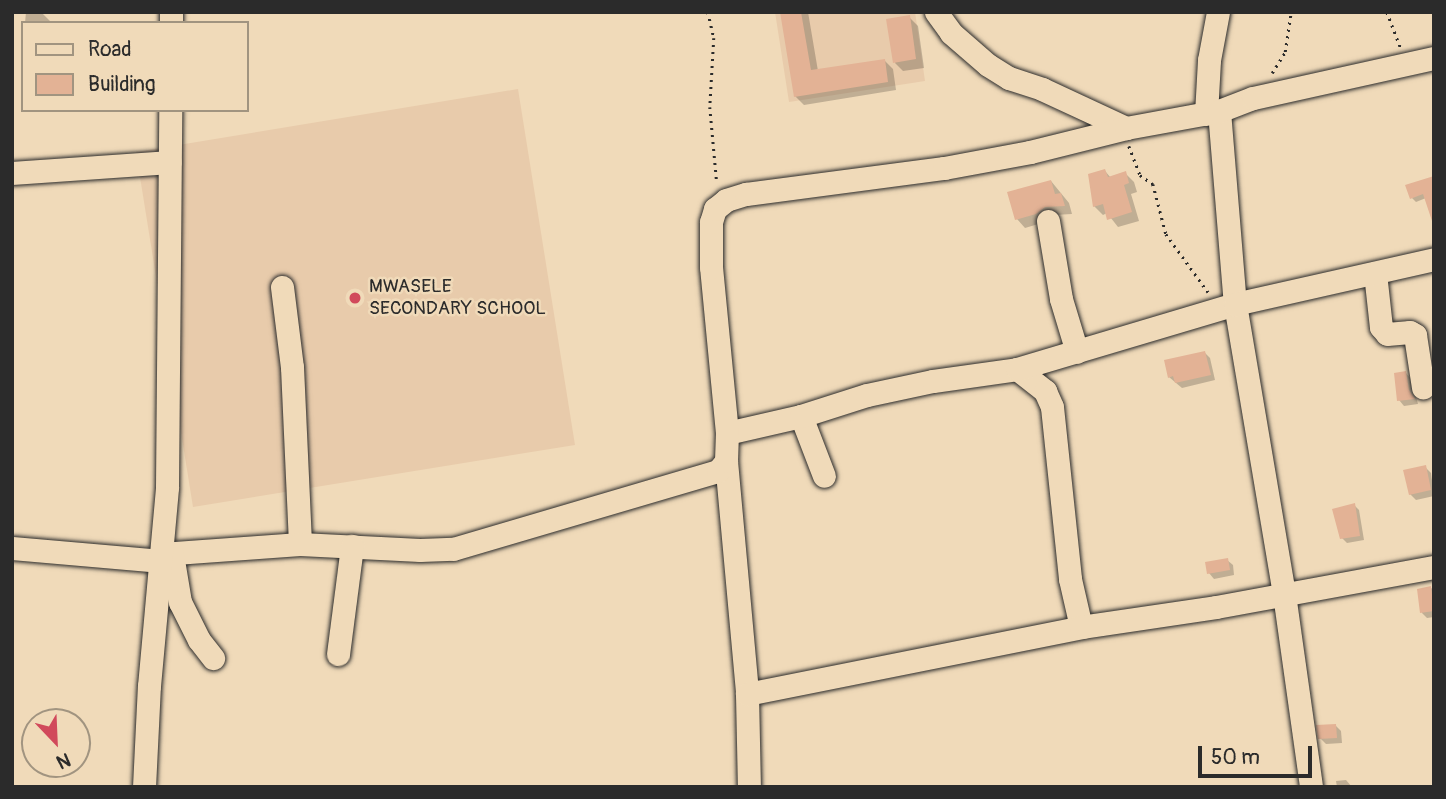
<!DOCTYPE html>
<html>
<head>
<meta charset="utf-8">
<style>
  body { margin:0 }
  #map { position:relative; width:1446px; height:799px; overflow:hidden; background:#f0dab9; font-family:Pangolin,sans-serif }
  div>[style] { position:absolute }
  .built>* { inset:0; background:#e8cbab }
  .shadow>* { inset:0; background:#0003 }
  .building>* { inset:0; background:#e3b295 }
  .path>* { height:2.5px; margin-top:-1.25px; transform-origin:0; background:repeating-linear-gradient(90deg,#2b2b2b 0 2px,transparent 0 7px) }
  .roads { filter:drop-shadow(0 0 2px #2b2b2b) drop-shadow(0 0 2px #2b2b2b) }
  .minor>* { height:23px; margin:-11.5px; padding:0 11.5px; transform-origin:11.5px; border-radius:11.5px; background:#f0dab9 }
  .dots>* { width:19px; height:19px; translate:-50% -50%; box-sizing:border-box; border:4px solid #f0dab9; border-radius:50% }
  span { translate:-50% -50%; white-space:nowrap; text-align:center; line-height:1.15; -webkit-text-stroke:5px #f0dab9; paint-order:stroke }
  .poi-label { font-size:19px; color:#2b2b2b }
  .left { translate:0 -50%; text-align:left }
  .frame { position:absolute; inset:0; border:14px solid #2b2b2b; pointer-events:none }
  .legend { position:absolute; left:21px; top:21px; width:228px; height:91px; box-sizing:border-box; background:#f0dab9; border:2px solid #a19480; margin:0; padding:9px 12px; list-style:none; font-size:21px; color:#2b2b2b }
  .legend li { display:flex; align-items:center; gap:14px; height:35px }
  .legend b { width:35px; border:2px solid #a19480 }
  .north { position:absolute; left:21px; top:708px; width:70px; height:70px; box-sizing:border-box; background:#f0dab9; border:2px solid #a19480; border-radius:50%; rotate:157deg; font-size:19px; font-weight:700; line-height:28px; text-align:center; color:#2b2b2b }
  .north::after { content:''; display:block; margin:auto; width:24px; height:32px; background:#d1495b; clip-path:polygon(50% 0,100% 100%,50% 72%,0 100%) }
  .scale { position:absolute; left:1198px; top:746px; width:114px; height:32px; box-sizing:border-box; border:4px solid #2b2b2b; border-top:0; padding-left:9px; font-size:21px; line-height:24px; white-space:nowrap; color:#2b2b2b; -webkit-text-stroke:5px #f0dab9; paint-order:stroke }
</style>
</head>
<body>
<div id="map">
  <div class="built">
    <i style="clip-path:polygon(775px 12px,915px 12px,925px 81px,789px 102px)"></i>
    <i style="clip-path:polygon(518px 89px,575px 445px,193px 507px,136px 152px)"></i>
  </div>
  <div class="shadow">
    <i style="clip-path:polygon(26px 12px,41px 12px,51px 22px,57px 23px,25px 23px)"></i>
    <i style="clip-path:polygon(782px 12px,808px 12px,818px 71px,884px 60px,893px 69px,896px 90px,804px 105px,795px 96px)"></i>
    <i style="clip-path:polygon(909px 17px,918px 26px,924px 68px,903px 71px,895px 63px)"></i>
    <i style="clip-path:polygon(1105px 171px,1111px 178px,1125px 173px,1134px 182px,1137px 192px,1131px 194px,1139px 221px,1118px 227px,1107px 213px,1103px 215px,1094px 206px)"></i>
    <i style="clip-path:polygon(1434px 178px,1426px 198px,1416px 202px,1412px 198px)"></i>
    <i style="clip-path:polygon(1051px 181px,1069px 203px,1072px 214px,1054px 215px,1045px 222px,1025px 228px,1017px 219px)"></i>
    <i style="clip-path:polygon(1205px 353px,1210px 358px,1215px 380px,1182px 388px,1169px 377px)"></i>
    <i style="clip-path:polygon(1406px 373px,1411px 379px,1418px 404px,1404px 406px,1399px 400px)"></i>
    <i style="clip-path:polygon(1425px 467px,1431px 473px,1434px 496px,1416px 500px,1410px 494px)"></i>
    <i style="clip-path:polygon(1354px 505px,1359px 510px,1364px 540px,1347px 543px,1342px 538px)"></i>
    <i style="clip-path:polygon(1227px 560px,1233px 565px,1234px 575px,1214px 579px,1209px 573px)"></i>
    <i style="clip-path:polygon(1434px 588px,1434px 617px,1427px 618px,1422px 613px,1419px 590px)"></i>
    <i style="clip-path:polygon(1336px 726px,1341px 731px,1342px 743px,1326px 744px,1320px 738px)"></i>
    <i style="clip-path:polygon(1346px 780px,1352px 787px,1337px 787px,1336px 781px)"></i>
  </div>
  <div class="building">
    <i style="clip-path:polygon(780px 12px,801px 12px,811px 70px,885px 59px,888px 82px,794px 97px)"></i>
    <i style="clip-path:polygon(910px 15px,916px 59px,893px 63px,886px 19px)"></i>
    <i style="clip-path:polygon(1105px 169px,1108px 177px,1126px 171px,1129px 183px,1124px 185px,1132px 212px,1107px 220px,1103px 204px,1093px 207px,1088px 174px)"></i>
    <i style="clip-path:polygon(1434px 176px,1434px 220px,1432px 221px,1423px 194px,1410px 199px,1405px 185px)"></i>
    <i style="clip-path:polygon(1051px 180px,1055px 194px,1061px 193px,1065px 206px,1045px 207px,1036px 214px,1015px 220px,1007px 192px)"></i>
    <i style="clip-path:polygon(1205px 351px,1211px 375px,1175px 383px,1173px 376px,1168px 378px,1164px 360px)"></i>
    <i style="clip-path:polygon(1406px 371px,1409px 390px,1415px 399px,1397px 401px,1394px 373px)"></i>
    <i style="clip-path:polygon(1426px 465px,1431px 490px,1409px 495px,1403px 470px)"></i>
    <i style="clip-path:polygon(1355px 503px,1360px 536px,1340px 539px,1332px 509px)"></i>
    <i style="clip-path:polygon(1228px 558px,1230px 570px,1207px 574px,1205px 562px)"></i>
    <i style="clip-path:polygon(1431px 586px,1434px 611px,1420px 613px,1417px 589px)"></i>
    <i style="clip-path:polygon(1336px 724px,1337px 738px,1318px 739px,1316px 725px)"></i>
  </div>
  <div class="path">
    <i style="left:708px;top:12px;width:27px;rotate:77deg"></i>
    <i style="left:714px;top:38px;width:69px;rotate:93.3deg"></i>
    <i style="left:710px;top:107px;width:77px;rotate:84.8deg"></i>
    <i style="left:1387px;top:12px;width:39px;rotate:69deg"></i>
    <i style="left:1272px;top:73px;width:25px;rotate:-58deg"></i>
    <i style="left:1285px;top:52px;width:40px;rotate:-81.5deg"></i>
    <i style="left:1129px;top:146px;width:31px;rotate:69deg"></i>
    <i style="left:1140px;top:175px;width:16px;rotate:35deg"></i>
    <i style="left:1153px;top:184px;width:52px;rotate:75.4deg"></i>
    <i style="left:1166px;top:234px;width:72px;rotate:54.1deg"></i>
  </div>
  <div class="roads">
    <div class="minor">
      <i style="left:936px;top:12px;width:26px;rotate:54deg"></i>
      <i style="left:951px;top:33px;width:49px;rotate:40.9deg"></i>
      <i style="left:988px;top:65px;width:25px;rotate:32deg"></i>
      <i style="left:1009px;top:78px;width:35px;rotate:18deg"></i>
      <i style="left:1042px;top:89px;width:93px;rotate:24.9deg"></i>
      <i style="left:171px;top:23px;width:11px;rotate:-90deg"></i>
      <i style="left:1219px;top:111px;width:194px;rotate:85.3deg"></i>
      <i style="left:1235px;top:304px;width:294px;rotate:80.4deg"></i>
      <i style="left:1284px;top:594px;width:195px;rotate:82deg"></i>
      <i style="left:1206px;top:114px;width:54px;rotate:-86.8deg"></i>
      <i style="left:1209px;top:60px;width:49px;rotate:-79.4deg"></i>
      <i style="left:12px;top:173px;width:158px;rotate:-4deg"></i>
      <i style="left:1048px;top:221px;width:79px;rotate:80.5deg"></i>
      <i style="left:1061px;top:299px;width:55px;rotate:73.2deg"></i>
      <i style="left:1375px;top:273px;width:54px;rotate:83.7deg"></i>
      <i style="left:1381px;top:327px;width:9px;rotate:49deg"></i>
      <i style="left:1387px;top:334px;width:23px;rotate:-5deg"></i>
      <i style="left:1410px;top:332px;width:6px;rotate:31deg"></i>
      <i style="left:1415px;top:335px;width:53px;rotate:81.3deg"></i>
      <i style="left:282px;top:287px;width:81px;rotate:82.9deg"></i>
      <i style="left:292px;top:367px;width:177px;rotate:87.4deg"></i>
      <i style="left:1017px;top:369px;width:36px;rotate:38deg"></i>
      <i style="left:1045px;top:391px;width:17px;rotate:66deg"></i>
      <i style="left:1052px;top:407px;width:173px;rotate:84deg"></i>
      <i style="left:1070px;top:579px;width:49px;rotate:77.1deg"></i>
      <i style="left:801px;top:416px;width:64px;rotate:69deg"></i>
      <i style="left:727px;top:433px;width:76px;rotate:-12.9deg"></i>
      <i style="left:801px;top:416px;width:69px;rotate:-17.7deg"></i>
      <i style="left:867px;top:395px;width:67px;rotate:-12deg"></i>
      <i style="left:933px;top:381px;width:85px;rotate:-8.1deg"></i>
      <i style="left:1017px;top:369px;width:227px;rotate:-16.6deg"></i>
      <i style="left:1235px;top:304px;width:204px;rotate:-12.7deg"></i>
      <i style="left:726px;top:461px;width:234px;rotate:84.8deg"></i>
      <i style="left:747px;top:694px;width:93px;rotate:88.8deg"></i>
      <i style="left:12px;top:548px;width:150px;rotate:5deg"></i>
      <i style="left:161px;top:554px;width:139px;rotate:-4.1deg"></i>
      <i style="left:300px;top:544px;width:120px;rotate:2.9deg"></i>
      <i style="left:420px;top:550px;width:33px;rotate:-2deg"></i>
      <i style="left:453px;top:549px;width:276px;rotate:-16.4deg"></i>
      <i style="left:718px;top:471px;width:13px;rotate:-51deg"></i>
      <i style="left:726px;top:461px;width:28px;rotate:-88deg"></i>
      <i style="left:727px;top:433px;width:167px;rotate:-95.5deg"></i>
      <i style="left:711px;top:267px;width:45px;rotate:-90deg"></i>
      <i style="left:711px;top:222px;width:14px;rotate:-73deg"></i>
      <i style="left:715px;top:209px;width:14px;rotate:-39deg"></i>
      <i style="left:726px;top:200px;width:21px;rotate:-17deg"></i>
      <i style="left:746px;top:194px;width:200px;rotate:-7.5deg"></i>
      <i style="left:944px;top:168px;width:87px;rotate:-10.5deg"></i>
      <i style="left:1030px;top:152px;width:99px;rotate:-14deg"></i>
      <i style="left:1126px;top:128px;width:95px;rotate:-10.4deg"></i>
      <i style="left:1219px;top:111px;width:36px;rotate:-21deg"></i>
      <i style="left:1253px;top:98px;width:185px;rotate:-12.5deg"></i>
      <i style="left:172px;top:554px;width:49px;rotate:80.5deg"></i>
      <i style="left:180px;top:602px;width:42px;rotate:63.4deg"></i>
      <i style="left:199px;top:640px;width:23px;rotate:52deg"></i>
      <i style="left:338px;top:654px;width:109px;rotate:-82.6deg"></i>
      <i style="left:747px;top:694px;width:341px;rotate:-11.3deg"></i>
      <i style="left:1081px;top:627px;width:136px;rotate:-8.4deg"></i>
      <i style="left:1216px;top:607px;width:222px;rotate:-10.4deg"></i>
      <i style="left:144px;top:787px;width:101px;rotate:-87.2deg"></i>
      <i style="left:149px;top:686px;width:200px;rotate:-84.8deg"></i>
      <i style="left:167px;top:487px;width:377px;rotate:-89.5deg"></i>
    </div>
  </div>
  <div class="dots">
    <i style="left:355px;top:298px;background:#d1495b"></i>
  </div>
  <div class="poi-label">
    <span class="left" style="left:369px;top:298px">MWASELE<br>SECONDARY SCHOOL</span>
  </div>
  <div class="frame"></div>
  <ul class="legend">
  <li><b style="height:9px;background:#f0dab9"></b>Road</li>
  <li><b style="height:19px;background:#e3b295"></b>Building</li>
  </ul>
  <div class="north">N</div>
  <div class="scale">50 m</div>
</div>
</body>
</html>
